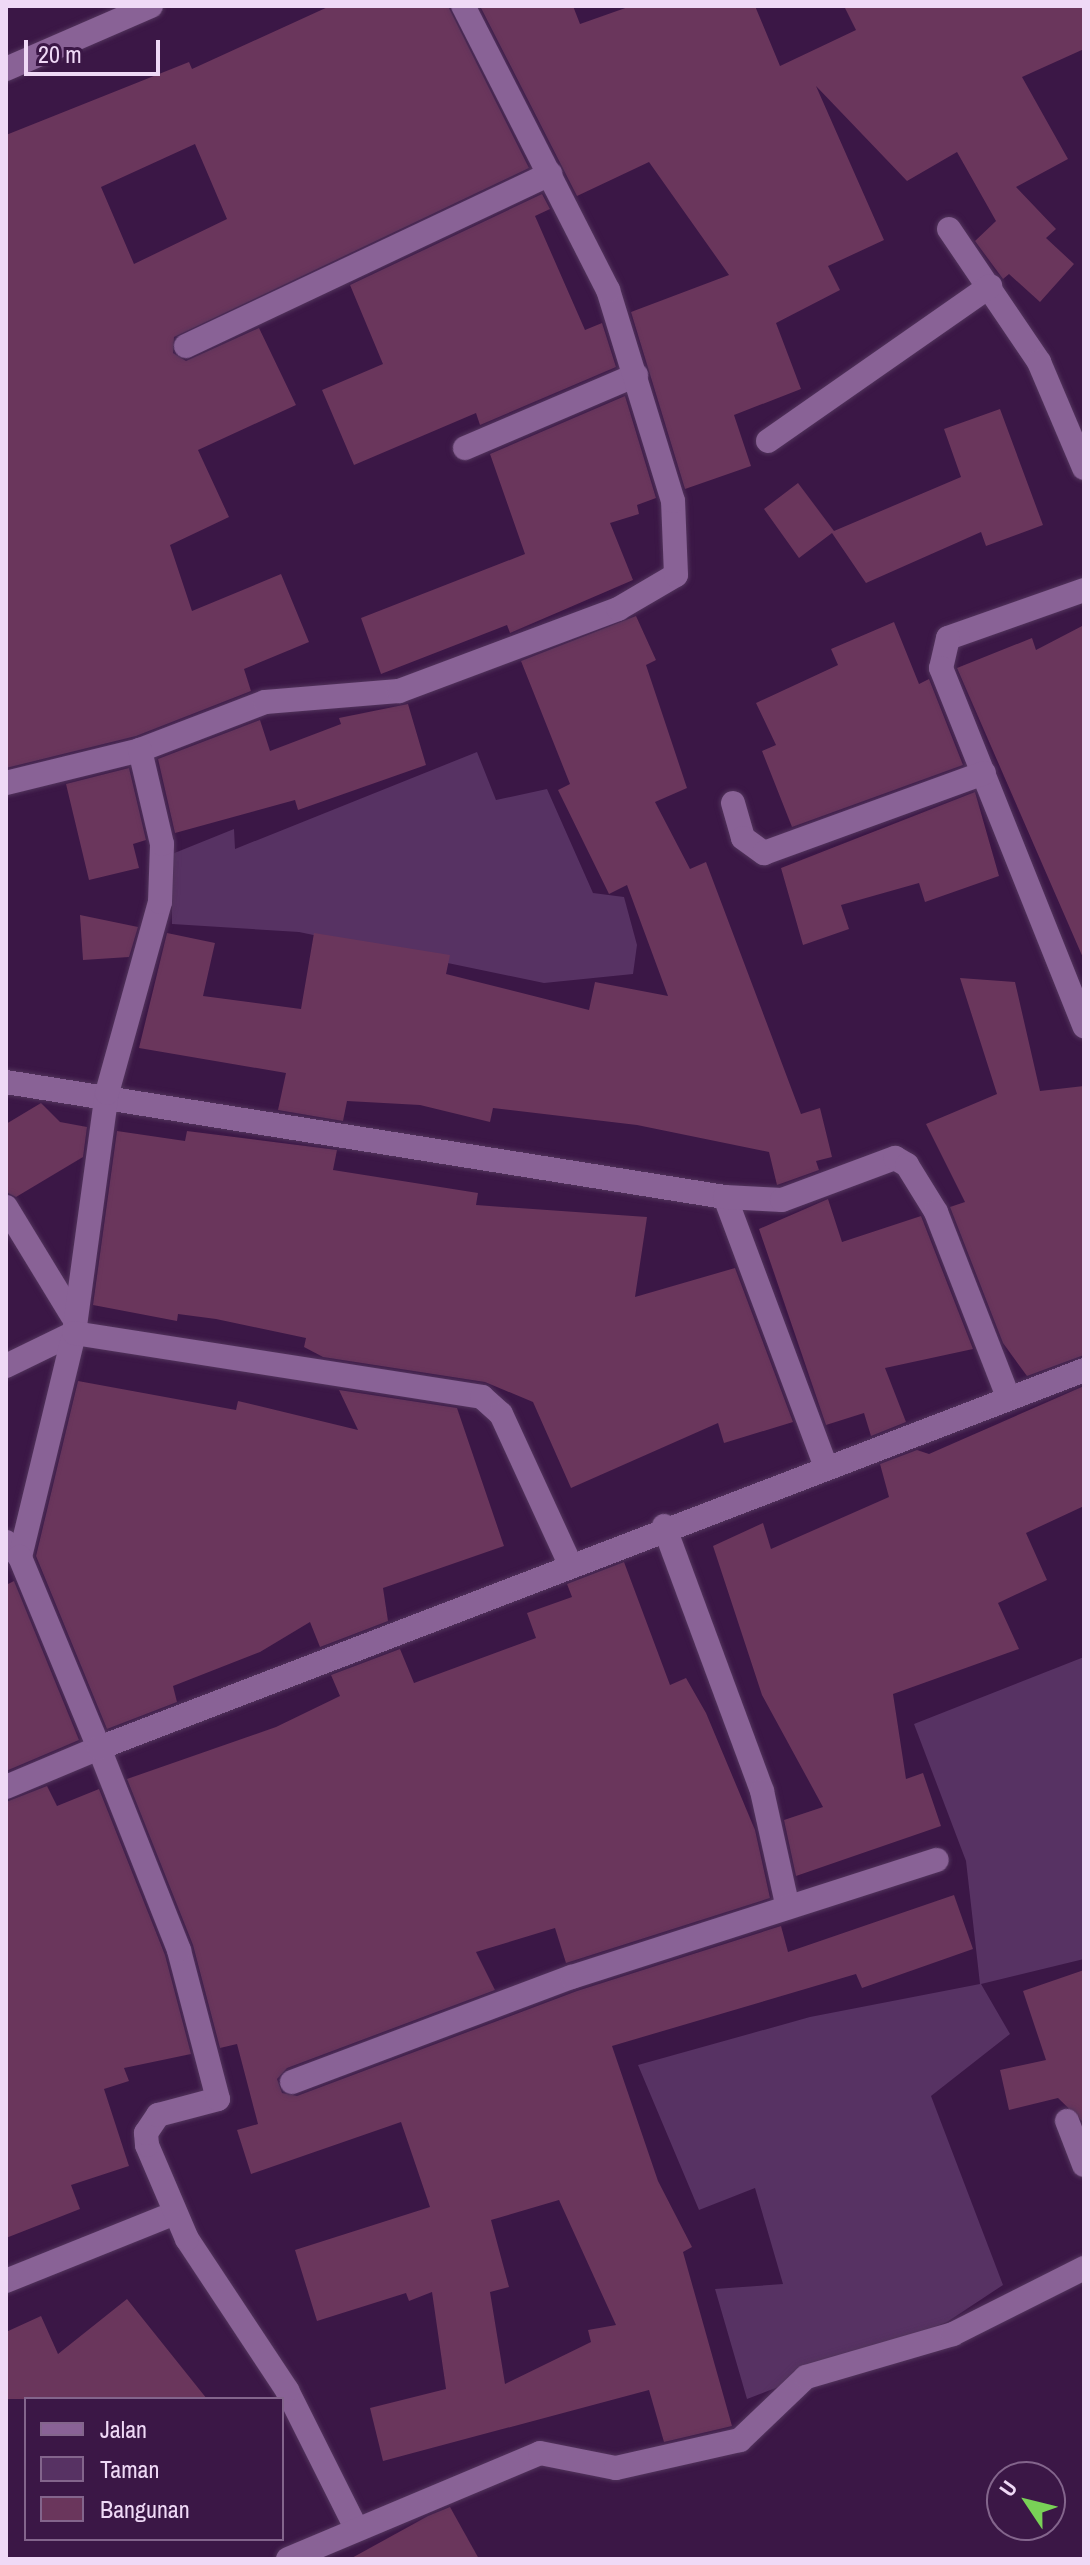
<!DOCTYPE html>
<html>
<head>
<meta charset="utf-8">
<style>
  body { margin:0 }
  #map { position:relative; width:1090px; height:2565px; overflow:hidden; background:#3b1746; font-family:"Archivo Narrow",sans-serif }
  div>[style] { position:absolute }
  .green>* { inset:0; background:#573263 }
  .building>* { inset:0; background:#6a365c }
  .roads { filter:drop-shadow(0 0 2px #52345c) drop-shadow(0 0 2px #52345c) }
  .minor>* { height:24px; margin:-12px; padding:0 12px; transform-origin:12px; border-radius:12px; background:#896296 }
  span { translate:-50% -50%; white-space:nowrap; text-align:center; line-height:1.15; -webkit-text-stroke:6px #3b1746; paint-order:stroke }
  .frame { position:absolute; inset:0; border:8px solid #efd9f6; pointer-events:none }
  .legend { position:absolute; left:24px; top:2397px; width:260px; height:144px; box-sizing:border-box; background:#3b1746; border:2px solid #83658c; margin:0; padding:10px 14px; list-style:none; font-size:24px; color:#efd9f6 }
  .legend li { display:flex; align-items:center; gap:16px; height:40px }
  .legend b { width:40px; border:2px solid #83658c }
  .north { position:absolute; left:986px; top:2461px; width:80px; height:80px; box-sizing:border-box; background:#3b1746; border:2px solid #83658c; border-radius:50%; rotate:305deg; font-size:22px; font-weight:700; line-height:32px; text-align:center; color:#efd9f6 }
  .north::after { content:''; display:block; margin:auto; width:28px; height:36px; background:#79d157; clip-path:polygon(50% 0,100% 100%,50% 72%,0 100%) }
  .scale { position:absolute; left:24px; top:40px; width:136px; height:36px; box-sizing:border-box; border:4px solid #efd9f6; border-top:0; padding-left:10px; font-size:24px; line-height:28px; white-space:nowrap; color:#efd9f6; -webkit-text-stroke:6px #3b1746; paint-order:stroke }
</style>
</head>
<body>
<div id="map">
  <div class="green">
    <i style="clip-path:polygon(477px 752px,496px 800px,547px 789px,593px 893px,624px 897px,637px 945px,633px 974px,544px 983px,299px 932px,172px 924px,172px 854px,234px 829px,235px 849px)"></i>
    <i style="clip-path:polygon(1084px 1657px,1084px 1959px,981px 1984px,1010px 2034px,931px 2096px,1003px 2285px,947px 2322px,747px 2399px,715px 2289px,783px 2284px,755px 2188px,699px 2210px,638px 2065px,810px 2017px,980px 1984px,966px 1861px,914px 1724px)"></i>
  </div>
  <div class="building">
    <i style="clip-path:polygon(evenodd,330px 6px,448px 6px,529px 168px,174px 337px,173px 353px,186px 361px,259px 328px,296px 405px,198px 450px,229px 517px,170px 545px,192px 611px,281px 574px,309px 642px,244px 669px,251px 691px,136px 736px,6px 768px,6px 135px,189px 62px,192px 69px,330px 6px,195px 144px,227px 219px,134px 264px,101px 187px,195px 144px)"></i>
    <i style="clip-path:polygon(480px 6px,573px 6px,580px 24px,631px 6px,755px 6px,780px 66px,856px 30px,844px 6px,1084px 6px,1084px 49px,1022px 77px,1068px 159px,1016px 187px,1056px 229px,1046px 238px,1074px 264px,1040px 302px,1009px 274px,1003px 279px,975px 241px,996px 221px,957px 152px,907px 181px,816px 86px,884px 240px,828px 266px,840px 290px,776px 323px,801px 389px,734px 415px,751px 466px,685px 489px,631px 312px,729px 275px,649px 162px,577px 196px)"></i>
    <i style="clip-path:polygon(542px 194px,550px 209px,535px 216px,585px 330px,602px 323px,616px 367px,480px 425px,476px 413px,354px 465px,322px 390px,383px 364px,350px 285px)"></i>
    <i style="clip-path:polygon(625px 396px,656px 498px,637px 505px,639px 514px,610px 523px,633px 580px,510px 633px,507px 625px,381px 674px,361px 618px,525px 554px,490px 454px)"></i>
    <i style="clip-path:polygon(1000px 409px,1043px 525px,986px 546px,981px 532px,866px 583px,832px 533px,799px 558px,764px 509px,798px 483px,834px 531px,961px 477px,944px 429px)"></i>
    <i style="clip-path:polygon(636px 616px,656px 660px,646px 665px,687px 788px,655px 802px,690px 869px,706px 862px,801px 1114px,820px 1108px,832px 1157px,816px 1161px,819px 1170px,777px 1185px,769px 1152px,637px 1125px,493px 1108px,490px 1122px,420px 1105px,347px 1101px,343px 1121px,278px 1110px,286px 1073px,139px 1048px,167px 933px,215px 943px,203px 996px,301px 1009px,314px 933px,450px 955px,446px 974px,589px 1010px,595px 982px,668px 996px,627px 885px,609px 894px,558px 790px,570px 784px,521px 661px)"></i>
    <i style="clip-path:polygon(894px 622px,919px 684px,929px 679px,963px 765px,792px 827px,762px 751px,776px 745px,756px 703px,838px 665px,831px 649px)"></i>
    <i style="clip-path:polygon(1084px 625px,1084px 960px,957px 668px,1032px 638px,1036px 650px)"></i>
    <i style="clip-path:polygon(408px 704px,426px 765px,298px 810px,295px 800px,175px 833px,158px 759px,260px 720px,270px 751px,341px 724px,339px 718px)"></i>
    <i style="clip-path:polygon(129px 768px,146px 840px,133px 844px,139px 868px,89px 880px,66px 784px)"></i>
    <i style="clip-path:polygon(975px 792px,999px 876px,925px 902px,919px 883px,841px 905px,849px 929px,803px 945px,781px 868px)"></i>
    <i style="clip-path:polygon(80px 915px,138px 927px,129px 957px,83px 960px)"></i>
    <i style="clip-path:polygon(960px 978px,1015px 982px,1040px 1091px,1084px 1086px,1084px 1355px,1027px 1376px,1003px 1343px,950px 1207px,965px 1202px,926px 1124px,997px 1094px)"></i>
    <i style="clip-path:polygon(41px 1103px,60px 1122px,87px 1127px,83px 1157px,16px 1197px,6px 1192px,6px 1124px)"></i>
    <i style="clip-path:polygon(117px 1131px,185px 1141px,187px 1131px,337px 1150px,333px 1170px,478px 1193px,476px 1205px,647px 1217px,635px 1297px,735px 1268px,793px 1422px,724px 1443px,718px 1423px,571px 1488px,533px 1402px,485px 1382px,323px 1357px,304px 1347px,306px 1338px,216px 1319px,178px 1314px,177px 1321px,93px 1305px)"></i>
    <i style="clip-path:polygon(828px 1199px,842px 1242px,921px 1216px,973px 1349px,885px 1368px,906px 1422px,871px 1436px,864px 1413px,826px 1425px,759px 1229px)"></i>
    <i style="clip-path:polygon(78px 1381px,236px 1410px,238px 1401px,358px 1430px,339px 1390px,457px 1408px,504px 1546px,383px 1588px,388px 1621px,320px 1647px,310px 1622px,260px 1652px,173px 1686px,177px 1702px,107px 1729px,36px 1556px)"></i>
    <i style="clip-path:polygon(1084px 1386px,1084px 1506px,1026px 1533px,1047px 1580px,998px 1603px,1019px 1649px,893px 1694px,906px 1779px,923px 1773px,941px 1826px,796px 1876px,784px 1820px,823px 1807px,762px 1695px,713px 1546px,763px 1523px,771px 1549px,889px 1497px,880px 1464px,917px 1450px,929px 1454px)"></i>
    <i style="clip-path:polygon(evenodd,624px 1562px,670px 1685px,686px 1678px,706px 1713px,755px 1830px,770px 1898px,566px 1963px,555px 1928px,476px 1952px,495px 1990px,287px 2068px,277px 2079px,282px 2093px,297px 2096px,577px 1991px,781px 1926px,788px 1952px,954px 1895px,973px 1949px,862px 1988px,856px 1974px,612px 2046px,658px 2181px,692px 2247px,683px 2252px,732px 2426px,664px 2442px,649px 2390px,383px 2461px,370px 2408px,446px 2389px,432px 2292px,409px 2301px,406px 2293px,317px 2321px,295px 2250px,430px 2207px,401px 2122px,251px 2174px,237px 2130px,258px 2124px,237px 2044px,220px 2048px,193px 1945px,127px 1779px,276px 1727px,340px 1696px,331px 1675px,400px 1649px,414px 1683px,536px 1638px,527px 1613px,572px 1597px,567px 1584px,624px 1562px,559px 2200px,616px 2325px,588px 2330px,591px 2342px,505px 2384px,490px 2292px,509px 2287px,491px 2220px,559px 2200px)"></i>
    <i style="clip-path:polygon(14px 1581px,79px 1740px,6px 1771px,6px 1585px)"></i>
    <i style="clip-path:polygon(47px 1786px,57px 1806px,99px 1789px,165px 1955px,191px 2054px,124px 2068px,129px 2081px,104px 2089px,129px 2166px,71px 2185px,80px 2209px,6px 2238px,6px 1802px)"></i>
    <i style="clip-path:polygon(1084px 1970px,1084px 2123px,1058px 2098px,1009px 2110px,1000px 2070px,1046px 2060px,1023px 1991px)"></i>
    <i style="clip-path:polygon(127px 2299px,207px 2399px,6px 2399px,6px 2332px,41px 2316px,58px 2354px)"></i>
    <i style="clip-path:polygon(450px 2507px,479px 2559px,350px 2559px,428px 2516px)"></i>
  </div>
  <div class="roads">
    <div class="minor">
      <i style="left:6px;top:69px;width:158px;rotate:-23.5deg"></i>
      <i style="left:949px;top:229px;width:161px;rotate:55.9deg"></i>
      <i style="left:1039px;top:362px;width:115px;rotate:67deg"></i>
      <i style="left:186px;top:346px;width:403px;rotate:-25.3deg"></i>
      <i style="left:768px;top:441px;width:271px;rotate:-34.9deg"></i>
      <i style="left:465px;top:448px;width:186px;rotate:-23.1deg"></i>
      <i style="left:1084px;top:590px;width:144px;rotate:160.6deg"></i>
      <i style="left:948px;top:638px;width:31px;rotate:103deg"></i>
      <i style="left:941px;top:668px;width:386px;rotate:68.2deg"></i>
      <i style="left:6px;top:783px;width:138px;rotate:-13.8deg"></i>
      <i style="left:140px;top:750px;width:134px;rotate:-21deg"></i>
      <i style="left:265px;top:702px;width:134px;rotate:-4.7deg"></i>
      <i style="left:399px;top:691px;width:234px;rotate:-20.5deg"></i>
      <i style="left:618px;top:609px;width:67px;rotate:-30.4deg"></i>
      <i style="left:676px;top:575px;width:74px;rotate:-92.3deg"></i>
      <i style="left:673px;top:501px;width:221px;rotate:-107.1deg"></i>
      <i style="left:608px;top:290px;width:319px;rotate:-117deg"></i>
      <i style="left:733px;top:803px;width:36px;rotate:74deg"></i>
      <i style="left:743px;top:838px;width:26px;rotate:36deg"></i>
      <i style="left:764px;top:853px;width:234px;rotate:-20deg"></i>
      <i style="left:6px;top:1082px;width:728px;rotate:9.09deg"></i>
      <i style="left:725px;top:1197px;width:288px;rotate:69.5deg"></i>
      <i style="left:725px;top:1197px;width:57px;rotate:3deg"></i>
      <i style="left:782px;top:1200px;width:121px;rotate:-20.4deg"></i>
      <i style="left:895px;top:1158px;width:14px;rotate:30deg"></i>
      <i style="left:907px;top:1165px;width:55px;rotate:58.3deg"></i>
      <i style="left:936px;top:1212px;width:199px;rotate:68.7deg"></i>
      <i style="left:6px;top:1207px;width:127px;rotate:58.6deg"></i>
      <i style="left:6px;top:1366px;width:76px;rotate:-25.9deg"></i>
      <i style="left:74px;top:1333px;width:242px;rotate:-82.2deg"></i>
      <i style="left:107px;top:1093px;width:198px;rotate:-74.5deg"></i>
      <i style="left:160px;top:902px;width:58px;rotate:-88deg"></i>
      <i style="left:162px;top:844px;width:97px;rotate:-103.2deg"></i>
      <i style="left:664px;top:1526px;width:283px;rotate:69.7deg"></i>
      <i style="left:762px;top:1791px;width:116px;rotate:77.5deg"></i>
      <i style="left:6px;top:1542px;width:21px;rotate:47deg"></i>
      <i style="left:20px;top:1557px;width:230px;rotate:-76.4deg"></i>
      <i style="left:74px;top:1333px;width:413px;rotate:8.9deg"></i>
      <i style="left:482px;top:1397px;width:25px;rotate:42deg"></i>
      <i style="left:501px;top:1414px;width:167px;rotate:65.3deg"></i>
      <i style="left:6px;top:1787px;width:101px;rotate:-22.8deg"></i>
      <i style="left:99px;top:1748px;width:207px;rotate:-112.5deg"></i>
      <i style="left:292px;top:2082px;width:299px;rotate:-20.6deg"></i>
      <i style="left:572px;top:1977px;width:383px;rotate:-17.8deg"></i>
      <i style="left:1067px;top:2121px;width:47px;rotate:68.9deg"></i>
      <i style="left:6px;top:2281px;width:182px;rotate:-21.9deg"></i>
      <i style="left:356px;top:2528px;width:154px;rotate:-116.6deg"></i>
      <i style="left:287px;top:2390px;width:181px;rotate:-123.5deg"></i>
      <i style="left:187px;top:2239px;width:102px;rotate:-113.1deg"></i>
      <i style="left:147px;top:2145px;width:12px;rotate:-95deg"></i>
      <i style="left:146px;top:2133px;width:22px;rotate:-56deg"></i>
      <i style="left:158px;top:2115px;width:62px;rotate:-14.9deg"></i>
      <i style="left:218px;top:2099px;width:154px;rotate:-104.7deg"></i>
      <i style="left:179px;top:1950px;width:217px;rotate:-111.6deg"></i>
      <i style="left:99px;top:1748px;width:1055px;rotate:-20.99deg"></i>
      <i style="left:288px;top:2559px;width:273px;rotate:-22.8deg"></i>
      <i style="left:540px;top:2453px;width:77px;rotate:11.2deg"></i>
      <i style="left:616px;top:2468px;width:127px;rotate:-12.7deg"></i>
      <i style="left:740px;top:2440px;width:91px;rotate:-43.7deg"></i>
      <i style="left:806px;top:2377px;width:153px;rotate:-16.3deg"></i>
      <i style="left:953px;top:2334px;width:147px;rotate:-26.7deg"></i>
    </div>
  </div>
  <div class="frame"></div>
  <ul class="legend">
  <li><b style="height:10px;background:#896296"></b>Jalan</li>
  <li><b style="height:22px;background:#573263"></b>Taman</li>
  <li><b style="height:22px;background:#6a365c"></b>Bangunan</li>
  </ul>
  <div class="north">U</div>
  <div class="scale">20 m</div>
</div>
</body>
</html>
